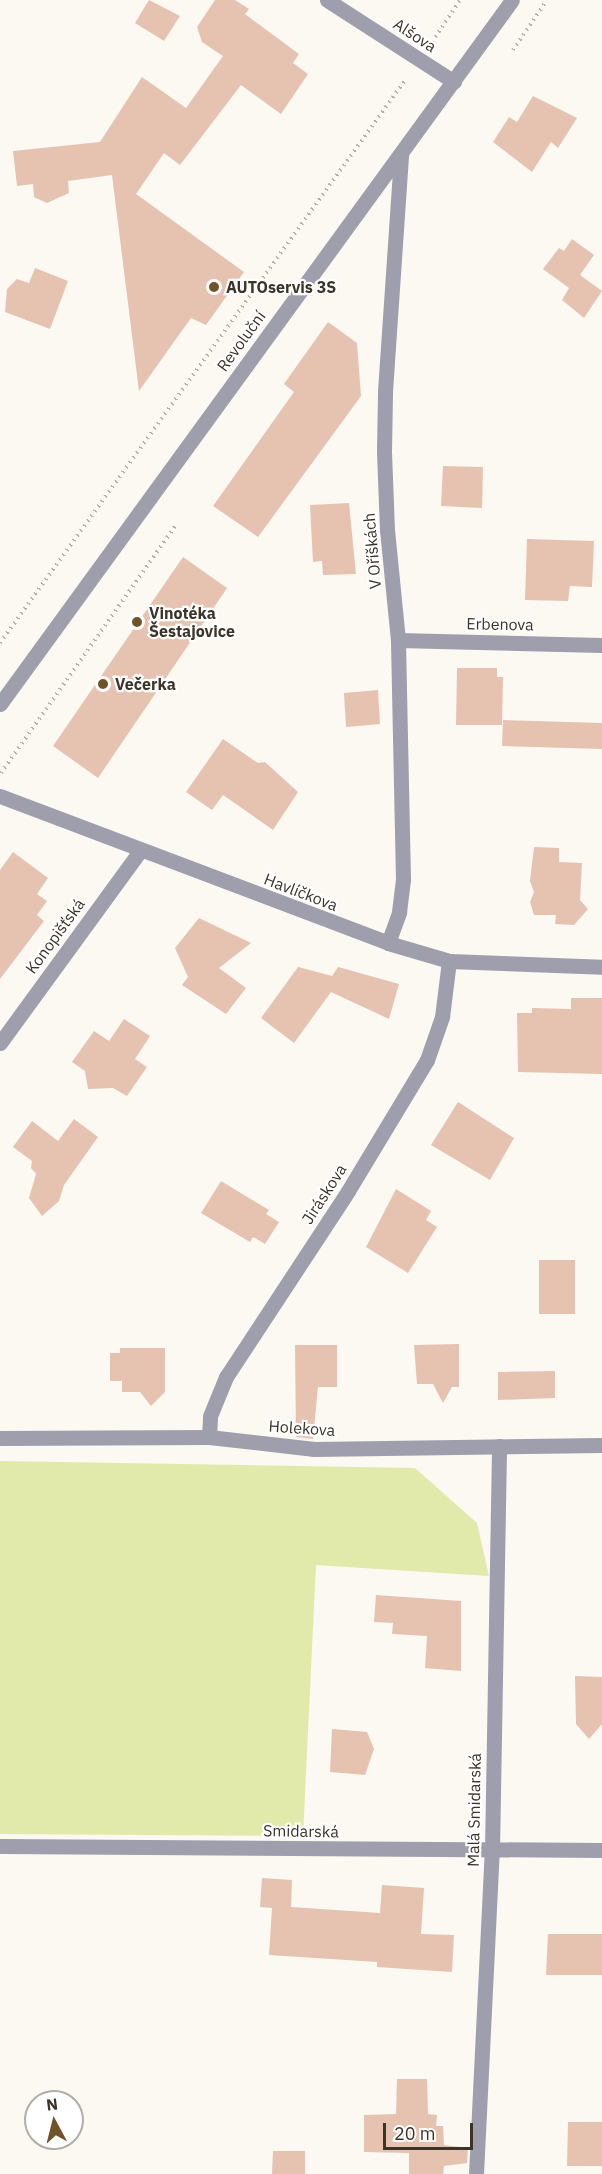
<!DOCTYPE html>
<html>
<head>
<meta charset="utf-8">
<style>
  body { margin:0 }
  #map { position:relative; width:602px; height:2174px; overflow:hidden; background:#fcf8f2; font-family:"IBM Plex Sans",sans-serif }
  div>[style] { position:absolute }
  .green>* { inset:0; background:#e2eaab }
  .building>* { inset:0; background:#e6c2b1 }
  .path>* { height:4px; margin-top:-2px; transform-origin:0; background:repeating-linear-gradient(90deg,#b5afa7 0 1.5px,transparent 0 6px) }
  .minor>* { height:15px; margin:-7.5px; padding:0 7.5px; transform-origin:7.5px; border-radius:7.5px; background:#9e9ead }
  .tertiary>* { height:15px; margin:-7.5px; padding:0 7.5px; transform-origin:7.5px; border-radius:7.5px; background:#9e9ead }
  .dots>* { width:16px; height:16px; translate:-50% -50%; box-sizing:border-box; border:3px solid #fff; border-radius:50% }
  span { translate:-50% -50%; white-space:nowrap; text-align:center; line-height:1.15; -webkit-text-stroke:4.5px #fff; paint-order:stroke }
  .street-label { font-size:16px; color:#3c3428 }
  .poi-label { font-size:16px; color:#3c3428; font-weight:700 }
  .left { translate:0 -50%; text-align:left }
  .north { position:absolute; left:24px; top:2090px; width:60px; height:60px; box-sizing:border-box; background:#fff; border:2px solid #b1aea9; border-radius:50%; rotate:353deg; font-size:16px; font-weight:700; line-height:24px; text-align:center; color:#3c3428 }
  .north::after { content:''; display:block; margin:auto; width:21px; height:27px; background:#725328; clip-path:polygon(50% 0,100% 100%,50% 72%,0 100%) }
  .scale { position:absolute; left:383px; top:2123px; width:90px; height:27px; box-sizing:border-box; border:3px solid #3c3428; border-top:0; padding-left:8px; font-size:18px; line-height:21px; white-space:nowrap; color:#3c3428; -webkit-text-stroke:4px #fff; paint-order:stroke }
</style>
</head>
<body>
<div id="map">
  <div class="green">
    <i style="clip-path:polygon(0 1461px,415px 1468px,477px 1523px,489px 1576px,316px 1565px,303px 1836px,0 1834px)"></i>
  </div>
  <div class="building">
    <i style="clip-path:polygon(149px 0,180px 16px,164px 41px,135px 23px)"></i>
    <i style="clip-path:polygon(215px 0,235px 0,249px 9px,245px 14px,299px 54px,293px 63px,308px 74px,281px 114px,241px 85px,180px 165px,164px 153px,136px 194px,244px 272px,206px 325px,191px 318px,139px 391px,112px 175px,68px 181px,69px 193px,47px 203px,34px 197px,33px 184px,17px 186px,13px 151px,100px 142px,142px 77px,186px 108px,223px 56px,202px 42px,197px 27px)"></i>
    <i style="clip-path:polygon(533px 96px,577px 118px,558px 148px,551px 142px,532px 172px,493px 142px,509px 117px,517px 122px)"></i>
    <i style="clip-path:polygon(572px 239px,594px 255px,580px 275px,602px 291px,584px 318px,562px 300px,569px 288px,543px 269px,559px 248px,564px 251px)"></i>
    <i style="clip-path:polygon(35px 268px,68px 281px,50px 329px,5px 312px,7px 289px,17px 279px,29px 283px)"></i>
    <i style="clip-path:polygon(328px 322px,357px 343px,361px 396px,258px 537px,213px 506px,294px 392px,284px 384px)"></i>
    <i style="clip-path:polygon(443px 466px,483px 467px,482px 508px,441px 506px)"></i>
    <i style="clip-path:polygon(349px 503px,356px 574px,323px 575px,322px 561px,313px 562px,310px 505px)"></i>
    <i style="clip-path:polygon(527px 539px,594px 541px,592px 587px,570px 586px,568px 601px,525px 600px)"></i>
    <i style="clip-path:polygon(183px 557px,227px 588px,98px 778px,53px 746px)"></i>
    <i style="clip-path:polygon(457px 668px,497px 668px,497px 677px,503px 677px,502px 725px,456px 725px)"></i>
    <i style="clip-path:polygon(378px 690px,380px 724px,346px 727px,344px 693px)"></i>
    <i style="clip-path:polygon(503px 720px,602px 723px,602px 749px,502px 746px)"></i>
    <i style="clip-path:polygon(223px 739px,258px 763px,265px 762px,298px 792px,273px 830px,223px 795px,212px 810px,186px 792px)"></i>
    <i style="clip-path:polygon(534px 847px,559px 848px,559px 862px,582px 863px,580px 900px,588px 909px,574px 925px,555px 924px,556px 915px,534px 915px,530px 902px,534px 892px,530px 881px)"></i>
    <i style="clip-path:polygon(13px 852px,48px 878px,37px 894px,47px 901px,37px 915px,44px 921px,0 979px,0 870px)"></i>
    <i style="clip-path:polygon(199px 918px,251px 943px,219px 968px,246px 988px,226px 1014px,182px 985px,188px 977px,175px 948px)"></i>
    <i style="clip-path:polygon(298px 967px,332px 976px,338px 967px,399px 984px,389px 1019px,331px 992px,294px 1043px,261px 1018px)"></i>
    <i style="clip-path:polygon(571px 998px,602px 998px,602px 1074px,518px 1072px,517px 1013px,532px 1013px,532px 1008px,571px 1009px)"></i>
    <i style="clip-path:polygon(124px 1019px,150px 1036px,135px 1059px,147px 1067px,127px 1096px,113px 1088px,88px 1089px,85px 1071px,72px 1062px,94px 1031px,109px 1041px)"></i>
    <i style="clip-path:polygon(458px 1102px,514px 1138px,490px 1180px,431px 1145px)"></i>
    <i style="clip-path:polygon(74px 1119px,98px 1137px,64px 1185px,59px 1201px,42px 1216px,29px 1198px,36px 1174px,31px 1168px,32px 1161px,13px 1147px,32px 1121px,58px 1141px)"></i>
    <i style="clip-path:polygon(221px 1181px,269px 1210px,266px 1214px,279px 1222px,265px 1244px,253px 1237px,250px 1242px,201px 1213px)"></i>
    <i style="clip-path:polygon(396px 1189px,431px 1211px,426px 1220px,437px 1227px,408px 1273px,366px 1247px)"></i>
    <i style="clip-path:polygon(539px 1260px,575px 1260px,575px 1314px,539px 1314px)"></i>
    <i style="clip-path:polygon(459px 1344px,459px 1387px,452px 1387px,443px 1403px,433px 1384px,417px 1384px,414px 1345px)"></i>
    <i style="clip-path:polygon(295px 1345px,337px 1345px,337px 1387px,318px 1387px,313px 1439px,296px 1437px)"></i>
    <i style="clip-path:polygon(120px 1348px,165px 1348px,165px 1392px,151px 1406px,140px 1392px,122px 1392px,122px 1381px,110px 1381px,110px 1353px,120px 1353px)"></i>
    <i style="clip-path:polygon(555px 1371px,555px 1398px,498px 1400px,498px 1372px)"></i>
    <i style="clip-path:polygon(376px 1595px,461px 1601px,461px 1671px,425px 1668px,427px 1636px,392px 1634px,393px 1623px,374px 1622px)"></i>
    <i style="clip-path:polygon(575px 1676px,602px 1677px,602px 1724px,589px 1739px,576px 1724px)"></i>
    <i style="clip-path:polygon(332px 1729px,367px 1732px,374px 1749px,365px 1775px,330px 1772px)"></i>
    <i style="clip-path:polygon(262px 1878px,292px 1880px,291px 1907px,380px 1913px,382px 1885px,424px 1888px,421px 1934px,454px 1935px,452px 1972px,377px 1967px,377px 1962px,269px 1955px,272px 1908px,260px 1907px)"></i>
    <i style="clip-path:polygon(548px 1934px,602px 1934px,602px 1975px,546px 1975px)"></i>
    <i style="clip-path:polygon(397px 2079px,427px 2079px,428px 2114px,437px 2115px,436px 2126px,443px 2126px,444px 2145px,468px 2148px,467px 2163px,444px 2166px,443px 2174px,409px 2174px,409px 2153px,364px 2152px,364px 2115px,396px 2114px)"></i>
    <i style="clip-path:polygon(568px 2122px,602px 2122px,602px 2166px,567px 2166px)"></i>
    <i style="clip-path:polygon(273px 2151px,305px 2151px,305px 2174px,272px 2174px)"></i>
  </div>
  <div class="path">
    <i style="left:432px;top:42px;width:50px;rotate:-56.3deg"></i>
    <i style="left:513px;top:50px;width:60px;rotate:-55.8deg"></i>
    <i style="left:0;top:643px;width:695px;rotate:-54.25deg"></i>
    <i style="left:1px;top:773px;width:302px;rotate:-54.8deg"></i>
  </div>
  <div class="minor">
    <i style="left:327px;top:0;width:151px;rotate:32.8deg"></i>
    <i style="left:398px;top:640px;width:204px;rotate:1.4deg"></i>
    <i style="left:0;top:796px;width:415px;rotate:20.7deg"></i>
    <i style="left:388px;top:943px;width:64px;rotate:16.4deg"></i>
    <i style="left:449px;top:961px;width:153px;rotate:2.2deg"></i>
    <i style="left:388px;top:943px;width:33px;rotate:-70deg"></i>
    <i style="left:399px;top:912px;width:32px;rotate:-83deg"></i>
    <i style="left:403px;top:880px;width:240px;rotate:-91.2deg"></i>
    <i style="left:398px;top:640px;width:111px;rotate:-95.7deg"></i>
    <i style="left:387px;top:530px;width:79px;rotate:-92.2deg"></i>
    <i style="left:384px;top:451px;width:60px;rotate:-89deg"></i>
    <i style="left:385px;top:391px;width:238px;rotate:-86.1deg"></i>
    <i style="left:0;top:1043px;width:238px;rotate:-53.9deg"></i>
    <i style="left:209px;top:1437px;width:21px;rotate:-87deg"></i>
    <i style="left:210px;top:1416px;width:42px;rotate:-67.7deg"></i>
    <i style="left:226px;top:1377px;width:222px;rotate:-56.7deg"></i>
    <i style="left:348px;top:1191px;width:153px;rotate:-58.9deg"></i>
    <i style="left:427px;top:1060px;width:46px;rotate:-70.8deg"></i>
    <i style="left:442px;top:1017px;width:56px;rotate:-82.9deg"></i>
    <i style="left:0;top:1438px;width:209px;rotate:-0.3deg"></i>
    <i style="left:209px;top:1437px;width:106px;rotate:6.5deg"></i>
    <i style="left:314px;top:1449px;width:288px;rotate:-0.8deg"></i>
    <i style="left:0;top:1846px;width:602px;rotate:0.38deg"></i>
    <i style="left:476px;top:2174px;width:323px;rotate:-87.2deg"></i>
    <i style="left:492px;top:1851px;width:405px;rotate:-89deg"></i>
  </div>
  <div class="tertiary">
    <i style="left:0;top:704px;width:870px;rotate:-53.97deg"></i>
  </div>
  <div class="dots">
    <i style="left:214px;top:287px;background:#725328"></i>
    <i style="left:137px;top:622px;background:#725328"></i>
    <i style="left:103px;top:684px;background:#725328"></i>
  </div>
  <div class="street-label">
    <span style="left:415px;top:35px;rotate:33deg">Alšova</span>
    <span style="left:241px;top:341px;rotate:-54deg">Revoluční</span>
    <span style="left:372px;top:551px;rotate:-95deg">V Oříškách</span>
    <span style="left:500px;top:624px;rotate:1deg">Erbenova</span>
    <span style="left:301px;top:892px;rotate:21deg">Havlíčkova</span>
    <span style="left:55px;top:936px;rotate:-54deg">Konopišťská</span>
    <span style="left:324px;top:1194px;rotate:-57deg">Jiráskova</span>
    <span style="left:302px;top:1428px;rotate:4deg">Holekova</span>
    <span style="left:474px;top:1810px;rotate:-89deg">Malá Smidarská</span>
    <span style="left:301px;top:1831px;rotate:1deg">Smidarská</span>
  </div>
  <div class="poi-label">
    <span class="left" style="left:226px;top:287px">AUTOservis 3S</span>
    <span class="left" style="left:149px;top:622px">Vinotéka<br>Šestajovice</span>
    <span class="left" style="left:115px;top:684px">Večerka</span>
  </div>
  <div class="north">N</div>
  <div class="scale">20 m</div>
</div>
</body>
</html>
